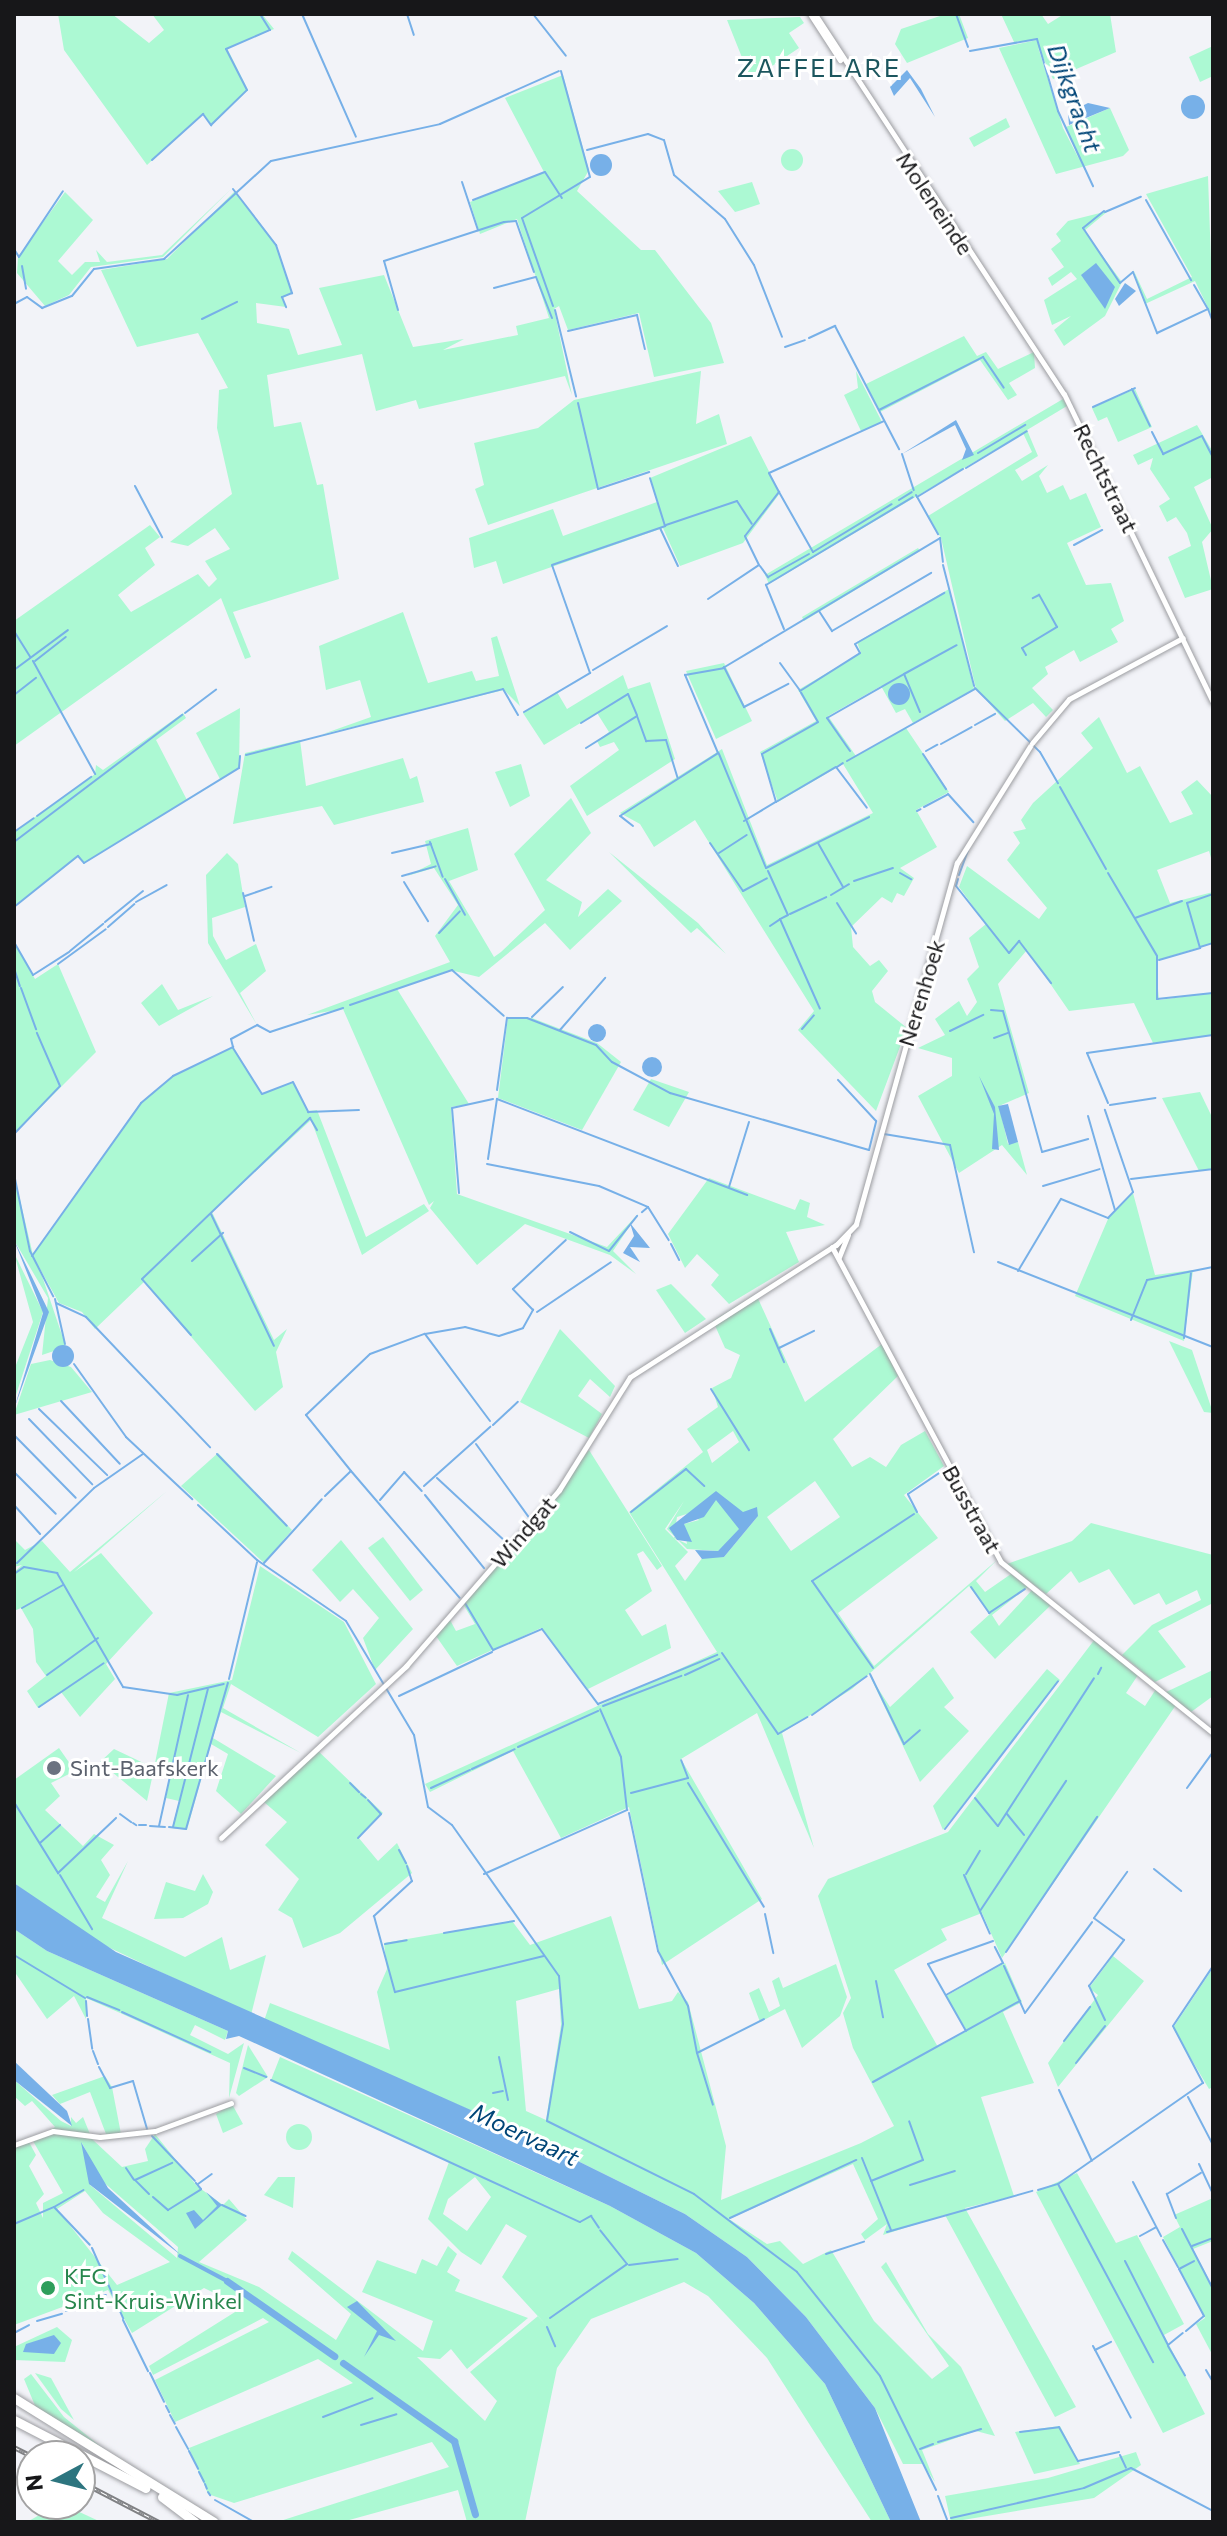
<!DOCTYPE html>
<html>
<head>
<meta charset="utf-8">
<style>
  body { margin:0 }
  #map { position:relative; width:1227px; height:2536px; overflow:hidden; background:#f2f3f8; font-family:Commissioner,sans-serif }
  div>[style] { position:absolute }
  .green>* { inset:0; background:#acf9d3 }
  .round { border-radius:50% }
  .water>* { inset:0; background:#77b0e8 }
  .stream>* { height:2px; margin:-1px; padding:0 1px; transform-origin:1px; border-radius:1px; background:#77b0e8 }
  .canal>* { height:4px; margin:-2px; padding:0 2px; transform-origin:2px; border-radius:2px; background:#77b0e8 }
  .river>* { height:7px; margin:-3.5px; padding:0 3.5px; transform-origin:3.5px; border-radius:3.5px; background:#77b0e8 }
  .roads { filter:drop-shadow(0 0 2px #9c9da1) drop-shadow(0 0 2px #9c9da1) }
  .tertiary>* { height:5px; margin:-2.5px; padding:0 2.5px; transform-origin:2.5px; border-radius:2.5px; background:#fff }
  .trunk>* { height:9px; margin:-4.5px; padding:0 4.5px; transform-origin:4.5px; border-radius:4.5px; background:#fff }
  .rail>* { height:5px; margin-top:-2.5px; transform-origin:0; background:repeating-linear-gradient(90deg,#fff 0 6px,#808184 0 12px); box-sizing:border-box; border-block:2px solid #808184 }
  .dots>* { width:22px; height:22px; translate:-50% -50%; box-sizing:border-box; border:4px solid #fff; border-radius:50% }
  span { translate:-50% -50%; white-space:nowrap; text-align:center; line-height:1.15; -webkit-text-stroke:6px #fff; paint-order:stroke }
  .street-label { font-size:22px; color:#171719 }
  .worship-label { font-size:22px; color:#5b616d }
  .left { translate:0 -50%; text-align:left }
  .leisure-label { font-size:22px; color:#27864d }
  .water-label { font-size:24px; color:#004577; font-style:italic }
  .quarter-label { font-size:26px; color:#1c565e; letter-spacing:2px }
  .frame { position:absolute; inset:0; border:16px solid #171719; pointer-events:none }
  .north { position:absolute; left:16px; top:2440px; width:80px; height:80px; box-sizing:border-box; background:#fff; border:2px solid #a2a2a3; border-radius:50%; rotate:263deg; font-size:22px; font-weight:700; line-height:32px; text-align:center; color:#171719 }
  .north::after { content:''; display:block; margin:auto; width:28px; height:36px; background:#2d757f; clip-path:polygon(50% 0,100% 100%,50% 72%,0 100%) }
</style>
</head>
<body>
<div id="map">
  <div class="green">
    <i style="clip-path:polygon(58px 14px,112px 14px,149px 43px,164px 30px,152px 14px,262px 14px,274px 29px,227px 48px,248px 90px,212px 125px,203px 113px,147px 165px,64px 50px)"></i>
    <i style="clip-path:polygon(946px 14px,959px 14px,968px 38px,907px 63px,895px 44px,901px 29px)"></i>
    <i style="clip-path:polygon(1001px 14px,1041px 14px,1048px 24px,1064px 14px,1110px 14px,1116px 52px,1053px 79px,1038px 47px,1063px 128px,1079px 159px,1066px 127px,1110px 108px,1129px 150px,1123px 156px,1056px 174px,999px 48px,1037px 40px,1014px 42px)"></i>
    <i style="clip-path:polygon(800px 17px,804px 23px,789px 33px,799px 48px,751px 80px,727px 20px)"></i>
    <i style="clip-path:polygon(1213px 46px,1213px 76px,1200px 82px,1189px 57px)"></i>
    <i style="clip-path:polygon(563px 75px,589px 170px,577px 191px,641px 250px,655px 250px,711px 323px,724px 363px,654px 377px,639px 313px,568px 330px,559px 306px,554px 309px,572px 395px,565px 376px,419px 409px,416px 400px,376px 411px,362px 354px,267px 375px,274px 427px,301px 422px,317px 485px,323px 484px,339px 579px,233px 612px,251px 657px,245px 659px,221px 598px,14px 746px,14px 621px,150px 525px,160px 537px,145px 548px,155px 565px,118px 595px,131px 612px,198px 574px,209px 587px,217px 579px,205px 561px,230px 549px,215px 528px,188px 546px,170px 542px,232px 494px,217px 428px,219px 390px,228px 388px,198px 333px,137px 347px,101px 270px,167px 259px,235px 191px,276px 244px,292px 293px,283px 298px,286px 307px,256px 303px,257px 323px,289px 329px,298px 355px,342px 345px,319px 288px,384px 275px,413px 347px,464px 339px,443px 350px,518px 335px,516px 326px,549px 318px,517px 219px,480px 234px,470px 202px,544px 172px,505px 98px)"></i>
    <i style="clip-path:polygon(1006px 118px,1010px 127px,974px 147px,969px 138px)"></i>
    <i class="round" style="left:781px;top:149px;width:22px;height:22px"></i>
    <i style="clip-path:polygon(1208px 176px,1213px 318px,1195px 281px,1145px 304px,1133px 269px,1147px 299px,1192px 277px,1146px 194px)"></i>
    <i style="clip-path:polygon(752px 182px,760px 204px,742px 210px,735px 212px,718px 191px)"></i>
    <i style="clip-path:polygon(231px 189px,163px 257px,91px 267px,69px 295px,45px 306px,17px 273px,18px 257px,65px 192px,93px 220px,58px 261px,72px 275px,85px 262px,100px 262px,96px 250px,107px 262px,162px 255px)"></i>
    <i style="clip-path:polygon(1108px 211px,1084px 231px,1122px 282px,1105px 316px,1064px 346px,1054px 330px,1071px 316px,1052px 325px,1044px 300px,1077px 279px,1071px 272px,1052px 286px,1048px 278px,1064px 267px,1051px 249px,1061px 241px,1056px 234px,1068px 221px)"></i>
    <i style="clip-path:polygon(964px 336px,977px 356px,986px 352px,998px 369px,1034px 352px,1035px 368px,1009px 383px,1017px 395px,1008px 400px,980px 360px,880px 412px,866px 384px)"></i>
    <i style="clip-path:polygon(701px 371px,696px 424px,719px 414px,727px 444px,488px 525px,475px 489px,484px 485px,474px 443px,538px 428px,574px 400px)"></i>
    <i style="clip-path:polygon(856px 371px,882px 422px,861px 431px,844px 395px,858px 388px)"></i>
    <i style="clip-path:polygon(1135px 389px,1152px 427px,1118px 442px,1107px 417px,1098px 421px,1092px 408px)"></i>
    <i style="clip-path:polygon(1063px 399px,1067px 406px,1027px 430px,1038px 456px,1015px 470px,1022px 481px,1048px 465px,1039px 476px,1047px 493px,1063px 485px,1070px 500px,1086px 493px,1101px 527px,1067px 543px,1086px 585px,1111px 583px,1124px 621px,1111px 629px,1118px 642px,1080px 662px,1074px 650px,1045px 667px,1048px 674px,1032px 688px,1053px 710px,1046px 717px,1033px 703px,1005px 721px,976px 689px,941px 538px,928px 516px,1032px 452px,1023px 433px,769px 584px,765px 575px)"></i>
    <i style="clip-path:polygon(1197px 425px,1213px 452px,1213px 477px,1194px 487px,1213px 529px,1202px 542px,1213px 589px,1185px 598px,1168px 557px,1191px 546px,1187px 533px,1176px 517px,1167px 522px,1159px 506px,1170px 499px,1150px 469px,1153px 458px,1138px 465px,1133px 455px)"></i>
    <i style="clip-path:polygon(751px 436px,780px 493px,743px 543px,680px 566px,663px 528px,503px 584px,496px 561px,474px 568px,469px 538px,553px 509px,563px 536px,657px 502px,650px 478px)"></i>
    <i style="clip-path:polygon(918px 548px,920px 551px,804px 621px,802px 617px)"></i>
    <i style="clip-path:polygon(949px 589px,974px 689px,913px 723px,905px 709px,896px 713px,881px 686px,828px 716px,856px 756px,906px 728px,949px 792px,916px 810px,937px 847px,900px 868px,914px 878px,904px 896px,897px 893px,892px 903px,882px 897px,851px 927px,853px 947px,870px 966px,879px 960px,888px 971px,872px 991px,875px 1002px,907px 1028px,876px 1111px,798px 1030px,814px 1011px,695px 820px,654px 847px,640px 824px,620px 813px,722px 749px,767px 865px,873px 813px,843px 764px,778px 802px,760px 752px,816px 721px,798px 690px,861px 653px,857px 642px)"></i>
    <i style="clip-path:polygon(403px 612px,428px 683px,472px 671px,476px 681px,499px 676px,491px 638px,497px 636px,520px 706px,504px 690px,323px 734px,371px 717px,360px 680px,326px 690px,319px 646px)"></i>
    <i style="clip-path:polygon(724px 663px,752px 721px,716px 739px,686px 671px)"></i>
    <i style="clip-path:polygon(623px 675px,628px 689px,650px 682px,675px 759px,587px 816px,570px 786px,619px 750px,614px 742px,600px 747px,597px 741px,609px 732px,597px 713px,544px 745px,523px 713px,557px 692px,567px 709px)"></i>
    <i style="clip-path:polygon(240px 708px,239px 768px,220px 779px,196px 733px)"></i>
    <i style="clip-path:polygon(183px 713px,186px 718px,156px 740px,187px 800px,84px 863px,78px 857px,14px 907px,14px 832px,95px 774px,96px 765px,103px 770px)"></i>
    <i style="clip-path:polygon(1099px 717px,1127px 773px,1140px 766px,1170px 823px,1193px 814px,1181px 792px,1197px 780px,1213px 797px,1213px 865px,1209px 851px,1157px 870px,1170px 903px,1213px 892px,1213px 943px,1158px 960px,1157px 977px,1159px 1000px,1213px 993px,1213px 1035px,1153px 1043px,1134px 1003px,1069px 1011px,1027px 950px,998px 984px,1029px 1093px,999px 1106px,1008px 1144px,1018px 1142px,1027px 1175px,1002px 1145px,959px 1173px,918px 1096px,952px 1076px,952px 1058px,918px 1048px,945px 1035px,935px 1019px,959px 1001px,967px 1016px,977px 1002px,967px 979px,979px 967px,969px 938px,986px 924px,959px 887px,967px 866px,1039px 919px,1047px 908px,1007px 860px,1020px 843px,1013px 832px,1026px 829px,1021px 820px,1033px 803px,1093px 748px,1081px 733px)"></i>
    <i style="clip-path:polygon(300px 740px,306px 786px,403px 758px,410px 779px,417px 776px,424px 802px,334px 825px,322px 806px,233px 824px,245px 753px)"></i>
    <i style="clip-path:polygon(521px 764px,530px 796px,510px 807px,495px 772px)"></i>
    <i style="clip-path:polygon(571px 798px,591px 833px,546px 880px,582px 902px,578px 917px,608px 889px,622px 901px,570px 950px,545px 923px,479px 977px,450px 970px,397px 989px,469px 1104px,451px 1107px,457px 1194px,607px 1247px,638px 1214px,613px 1251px,636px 1274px,610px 1255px,525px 1224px,477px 1265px,430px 1208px,434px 1201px,429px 1205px,343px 1009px,307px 1015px,450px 962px,435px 936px,458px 905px,434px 868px,407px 876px,431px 864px,425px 841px,468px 828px,478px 870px,449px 881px,494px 957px,501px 952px,545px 910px,514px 854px)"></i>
    <i style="clip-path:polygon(609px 852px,698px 923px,726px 954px,697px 928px,691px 933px)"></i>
    <i style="clip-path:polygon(227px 853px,238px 864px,245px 907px,212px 918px,213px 936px,226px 960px,256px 944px,266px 971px,240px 993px,257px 1025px,208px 943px,206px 875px)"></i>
    <i style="clip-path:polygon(14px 942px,35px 979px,58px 964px,96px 1052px,14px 1134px)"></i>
    <i style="clip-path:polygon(162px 984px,178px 1010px,213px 996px,159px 1026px,141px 1003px)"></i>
    <i style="clip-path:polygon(508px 1017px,532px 1018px,597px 1043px,621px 1062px,582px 1130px,498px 1098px)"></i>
    <i style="clip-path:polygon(233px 1047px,262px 1094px,293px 1082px,308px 1111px,317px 1110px,366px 1237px,424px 1204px,429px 1211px,362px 1255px,311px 1120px,212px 1212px,274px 1340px,287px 1329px,276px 1352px,283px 1387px,255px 1411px,144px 1282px,95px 1329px,82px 1312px,59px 1303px,39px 1267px,66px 1347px,42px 1355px,48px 1298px,14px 1240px,14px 1174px,33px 1255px,141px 1103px,173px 1076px)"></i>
    <i style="clip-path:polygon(651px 1079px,689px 1092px,669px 1127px,633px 1110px)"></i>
    <i style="clip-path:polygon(1200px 1092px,1213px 1119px,1213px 1168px,1199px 1171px,1162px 1098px)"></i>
    <i style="clip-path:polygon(709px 1178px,795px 1210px,800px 1199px,810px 1203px,807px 1217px,825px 1225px,786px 1232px,799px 1262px,729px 1304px,711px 1285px,719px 1275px,697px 1254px,685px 1268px,668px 1234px)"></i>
    <i style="clip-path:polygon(1133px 1193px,1155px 1275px,1193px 1270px,1184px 1341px,1075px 1296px,1108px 1219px)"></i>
    <i style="clip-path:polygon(14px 1253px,43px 1312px,14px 1401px,14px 1370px,33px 1322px)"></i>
    <i style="clip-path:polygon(671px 1284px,706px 1319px,685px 1333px,656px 1290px)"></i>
    <i style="clip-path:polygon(evenodd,756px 1294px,805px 1402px,882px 1344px,898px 1376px,833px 1439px,852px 1467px,870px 1457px,886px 1467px,901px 1445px,925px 1431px,944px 1466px,904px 1495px,938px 1538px,838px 1613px,874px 1666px,997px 1560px,976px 1581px,985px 1592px,1011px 1574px,1028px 1587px,992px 1615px,999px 1626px,1032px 1590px,1051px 1605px,995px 1659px,970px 1632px,990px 1614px,969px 1586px,852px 1689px,782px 1733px,814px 1848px,757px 1713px,681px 1759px,762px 1899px,662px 1965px,629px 1807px,561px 1838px,513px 1751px,430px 1792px,425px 1784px,717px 1652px,629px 1512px,703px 1452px,687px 1429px,718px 1407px,712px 1388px,731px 1378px,740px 1355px,725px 1348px,713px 1321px,756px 1294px,733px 1431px,739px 1442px,712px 1463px,707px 1450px,733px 1431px,756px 1294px,815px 1481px,840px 1517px,791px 1551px,767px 1517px,815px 1481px,756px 1294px,684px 1501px,667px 1529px,687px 1549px,718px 1551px,758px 1516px,724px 1557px,703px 1557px,685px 1581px,675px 1566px,688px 1552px,665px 1529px,684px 1501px,756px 1294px,690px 1513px,699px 1520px,684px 1524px,687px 1544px,674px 1538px,677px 1517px,690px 1513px)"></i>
    <i style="clip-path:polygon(560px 1329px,615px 1386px,610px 1397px,590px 1379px,578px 1396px,602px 1414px,589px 1438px,520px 1402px)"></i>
    <i style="clip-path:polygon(1169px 1341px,1192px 1350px,1213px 1413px,1204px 1412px)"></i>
    <i style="clip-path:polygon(50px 1360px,71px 1367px,92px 1392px,14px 1415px,31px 1364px)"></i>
    <i style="clip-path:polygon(589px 1450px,662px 1566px,657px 1570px,643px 1551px,637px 1554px,652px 1591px,625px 1610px,642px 1636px,666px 1624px,671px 1648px,588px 1689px,541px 1628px,457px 1666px,436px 1636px,450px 1620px,456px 1631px,475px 1624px,463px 1604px)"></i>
    <i style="clip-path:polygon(218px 1453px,292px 1530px,264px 1563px,181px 1486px)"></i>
    <i style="clip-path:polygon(167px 1491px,74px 1572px,101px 1553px,153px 1613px,106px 1664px,115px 1679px,80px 1717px,61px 1692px,38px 1708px,27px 1691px,46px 1676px,36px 1662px,33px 1629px,21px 1608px,14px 1611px,14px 1572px,22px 1565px,14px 1567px,14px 1539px,25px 1550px,42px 1541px,70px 1572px)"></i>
    <i style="clip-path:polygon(1091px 1523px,1213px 1555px,1213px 1603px,1158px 1631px,1186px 1667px,1155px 1682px,1122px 1655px,1152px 1625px,1201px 1600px,1197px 1590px,1166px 1605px,1159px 1593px,1134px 1605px,1109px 1569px,1079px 1583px,1071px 1571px,1046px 1594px,1007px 1564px,1072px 1541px)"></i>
    <i style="clip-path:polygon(383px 1537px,423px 1590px,410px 1601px,368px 1548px)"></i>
    <i style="clip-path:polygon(341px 1540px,413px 1629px,375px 1670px,363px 1638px,379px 1618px,353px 1589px,340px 1602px,312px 1570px)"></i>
    <i style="clip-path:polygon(260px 1566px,344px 1622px,376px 1684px,318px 1737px,231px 1684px,223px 1708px,301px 1753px,221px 1712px,213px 1738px,276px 1776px,241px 1814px,216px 1791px,228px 1754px,211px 1744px,187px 1830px,172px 1828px,179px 1801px,166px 1798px,171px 1772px,154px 1769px,147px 1801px,100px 1762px,114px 1749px,154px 1768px,169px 1693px,232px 1680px)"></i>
    <i style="clip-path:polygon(evenodd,1095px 1639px,1138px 1675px,1126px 1693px,1145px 1706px,1156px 1689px,1176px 1705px,1002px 1958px,982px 1913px,941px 1929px,947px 1940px,894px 1970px,938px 2047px,967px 2031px,946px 1996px,1005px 1963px,1022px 2002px,1003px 2012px,1034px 2083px,981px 2097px,1014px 2196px,965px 2208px,1076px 2407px,1055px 2417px,945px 2215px,883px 2235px,887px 2224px,865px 2240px,861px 2234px,878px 2219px,853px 2164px,729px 2219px,767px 2244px,780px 2241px,803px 2264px,831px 2250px,874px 2321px,932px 2379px,949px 2366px,881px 2267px,886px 2262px,928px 2334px,961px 2367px,995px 2436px,976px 2431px,922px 2450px,935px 2482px,923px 2464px,903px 2464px,875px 2408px,806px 2317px,747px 2257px,685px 2214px,509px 2127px,264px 2021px,270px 2003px,390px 2050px,377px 1992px,387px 1969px,384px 1943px,512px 1921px,530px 1945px,611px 1916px,639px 2009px,672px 2001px,678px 1992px,688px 2002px,726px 2146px,721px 2200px,861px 2143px,894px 2126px,853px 2048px,843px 2013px,851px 1998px,818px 1896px,828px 1879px,948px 1832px,1095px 1639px,559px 1989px,561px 2025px,546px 2120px,526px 2111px,516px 2001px,559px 1989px)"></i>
    <i style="clip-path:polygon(933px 1667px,954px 1698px,944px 1707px,969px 1731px,920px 1782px,870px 1676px,890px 1707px)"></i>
    <i style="clip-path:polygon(1047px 1669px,1060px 1680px,943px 1830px,933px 1806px)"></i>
    <i style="clip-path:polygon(1213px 1670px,1213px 1696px,1191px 1712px,1166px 1692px)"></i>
    <i style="clip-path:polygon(59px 1748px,75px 1771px,51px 1783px,60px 1796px,45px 1810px,83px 1846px,94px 1834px,114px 1845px,101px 1860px,110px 1875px,96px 1897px,105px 1902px,128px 1861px,102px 1918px,185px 1957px,222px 1937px,230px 1970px,266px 1955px,251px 2015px,89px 1938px,14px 1883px,14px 1780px)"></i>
    <i style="clip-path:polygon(316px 1749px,383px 1813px,358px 1837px,378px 1861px,397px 1843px,412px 1873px,340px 1933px,303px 1948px,292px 1918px,278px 1910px,299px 1879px,265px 1845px,287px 1822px,264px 1802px)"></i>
    <i style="clip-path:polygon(203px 1874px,213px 1892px,208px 1904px,183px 1918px,154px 1919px,166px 1882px,195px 1891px)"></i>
    <i style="clip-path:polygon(14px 1929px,47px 1951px,228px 2031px,225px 2040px,195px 2025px,190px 2035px,228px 2054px,244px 2043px,229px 2098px,230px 2063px,118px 2012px,86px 1998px,86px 2019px,74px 1996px,47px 2019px,14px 1971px)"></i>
    <i style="clip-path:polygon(1113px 1956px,1144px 1981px,1058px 2087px,1048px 2063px,1098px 1995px,1089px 1988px)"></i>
    <i style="clip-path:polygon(836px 1964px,847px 1997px,840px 2016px,802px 2048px,785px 2009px,760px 2022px,749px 1993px,759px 1988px,769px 2012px,780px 2006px,772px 1981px,779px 1977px,783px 1988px)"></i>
    <i style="clip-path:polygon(1213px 1968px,1213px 2087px,1209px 2089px,1173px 2028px)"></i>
    <i style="clip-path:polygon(248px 2045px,268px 2077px,239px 2096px,236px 2093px)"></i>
    <i style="clip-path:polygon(evenodd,280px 2057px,610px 2206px,696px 2253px,754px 2303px,825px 2384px,891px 2522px,872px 2522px,767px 2358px,708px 2296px,684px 2282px,591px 2319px,557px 2368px,525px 2522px,467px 2522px,458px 2490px,342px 2522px,277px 2522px,449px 2467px,432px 2442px,234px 2503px,208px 2494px,189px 2448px,353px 2383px,318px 2359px,175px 2422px,155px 2380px,269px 2322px,263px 2318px,153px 2375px,149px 2366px,243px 2307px,204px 2288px,132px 2333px,108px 2290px,14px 2325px,14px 2147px,29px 2142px,36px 2155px,29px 2166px,44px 2194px,36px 2203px,43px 2218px,43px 2203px,63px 2193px,33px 2141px,55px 2127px,32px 2101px,25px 2106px,14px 2096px,14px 2080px,61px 2121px,71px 2126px,71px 2117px,76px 2123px,83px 2117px,92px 2139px,122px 2167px,148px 2161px,145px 2149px,155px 2134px,197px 2186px,223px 2205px,229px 2199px,247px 2220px,199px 2262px,259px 2287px,336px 2340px,351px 2314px,288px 2259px,292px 2251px,423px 2351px,433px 2321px,362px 2292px,377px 2260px,416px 2274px,422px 2259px,437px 2266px,448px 2246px,457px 2254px,447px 2272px,460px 2280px,455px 2291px,528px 2318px,467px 2369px,451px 2349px,440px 2359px,417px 2357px,485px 2421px,497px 2401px,470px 2372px,538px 2316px,546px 2325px,502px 2277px,527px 2236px,506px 2224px,481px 2265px,461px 2252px,428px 2219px,449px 2162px,271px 2080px,280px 2057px,82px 2143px,101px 2180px,178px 2247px,177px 2258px,90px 2185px,82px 2143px,280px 2057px,475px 2177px,491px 2197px,467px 2231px,443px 2214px,448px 2199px,475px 2177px,280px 2057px,85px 2191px,103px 2213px,170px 2262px,117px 2285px,57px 2209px,85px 2191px)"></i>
    <i style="clip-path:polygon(105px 2076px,112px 2087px,121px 2134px,106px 2134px,90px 2092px,60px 2104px,52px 2095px)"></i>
    <i style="clip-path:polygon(232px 2104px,243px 2124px,223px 2133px,216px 2114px)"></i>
    <i class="round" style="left:286px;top:2124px;width:26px;height:26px"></i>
    <i style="clip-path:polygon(1077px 2173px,1116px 2243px,1137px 2235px,1184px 2324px,1164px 2335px,1205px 2414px,1163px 2433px,1036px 2192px)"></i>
    <i style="clip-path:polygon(278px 2177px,295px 2177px,293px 2208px,264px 2195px)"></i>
    <i style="clip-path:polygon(1213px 2198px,1213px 2241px,1193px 2249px,1213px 2287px,1213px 2356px,1196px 2324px,1205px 2318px,1163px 2237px,1180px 2227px,1174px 2215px)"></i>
    <i style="clip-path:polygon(57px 2327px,72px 2340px,65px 2362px,14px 2360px,14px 2347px)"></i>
    <i style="clip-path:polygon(35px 2373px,51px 2378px,74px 2420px,61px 2409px)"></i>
    <i style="clip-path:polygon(31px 2374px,64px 2417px,105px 2450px,36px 2408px,24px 2379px)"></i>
    <i style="clip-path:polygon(1060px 2426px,1080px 2464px,1034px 2474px,1015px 2432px)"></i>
    <i style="clip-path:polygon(1136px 2452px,1141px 2465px,1094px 2498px,951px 2522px,945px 2496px,1048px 2478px)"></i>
    <i style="clip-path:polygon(57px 2505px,73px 2509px,101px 2522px,27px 2522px)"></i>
  </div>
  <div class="water">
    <i style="clip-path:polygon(907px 70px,921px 89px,935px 117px,910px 78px,894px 96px,890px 87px)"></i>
    <i class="round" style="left:1181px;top:95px;width:24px;height:24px"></i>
    <i style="clip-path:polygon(1088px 103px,1110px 108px,1069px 125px,1068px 113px)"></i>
    <i class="round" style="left:590px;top:154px;width:22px;height:22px"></i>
    <i style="clip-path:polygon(1096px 263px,1115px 287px,1105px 309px,1081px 275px)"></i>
    <i style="clip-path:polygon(1125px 283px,1136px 291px,1119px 306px,1115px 299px)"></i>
    <i style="clip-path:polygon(956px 420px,974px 455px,962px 460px,966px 449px,955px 425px,902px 454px)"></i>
    <i class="round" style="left:888px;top:683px;width:22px;height:22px"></i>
    <i class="round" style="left:588px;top:1024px;width:18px;height:18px"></i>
    <i class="round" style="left:642px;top:1057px;width:20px;height:20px"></i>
    <i style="clip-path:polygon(979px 1076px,995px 1107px,999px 1150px,992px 1149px,994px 1114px)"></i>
    <i style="clip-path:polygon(1008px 1104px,1018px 1142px,1009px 1145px,998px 1106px)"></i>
    <i style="clip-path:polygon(630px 1223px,650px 1248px,630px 1247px,640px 1262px,623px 1253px,634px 1236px)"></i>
    <i style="clip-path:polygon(14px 1240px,49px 1312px,14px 1409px,43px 1313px)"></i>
    <i class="round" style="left:52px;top:1345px;width:22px;height:22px"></i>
    <i style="clip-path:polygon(716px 1491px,743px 1512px,757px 1507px,758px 1516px,724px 1557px,702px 1559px,695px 1550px,718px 1551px,739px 1529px,716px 1500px,704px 1517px,684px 1524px,692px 1542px,677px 1540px,669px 1528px)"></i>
    <i style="clip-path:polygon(14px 1883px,116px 1952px,509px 2127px,685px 2214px,747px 2257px,806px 2317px,875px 2408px,921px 2522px,891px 2522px,825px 2384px,754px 2303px,696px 2253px,610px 2206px,239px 2036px,226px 2039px,228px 2031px,47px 1951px,14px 1929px)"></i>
    <i style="clip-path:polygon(14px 2061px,67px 2111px,72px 2126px,14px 2080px)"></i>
    <i style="clip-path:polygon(81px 2142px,108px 2188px,182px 2256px,89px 2184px)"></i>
    <i style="clip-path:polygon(206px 2192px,222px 2205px,195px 2229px,186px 2213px,194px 2210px,203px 2220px,217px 2206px)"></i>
    <i style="clip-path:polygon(357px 2301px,396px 2341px,379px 2335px,364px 2357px,377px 2331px,347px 2307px)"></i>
    <i style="clip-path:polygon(54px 2335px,61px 2343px,54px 2354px,23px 2352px,26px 2344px)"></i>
  </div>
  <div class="stream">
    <i style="left:302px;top:14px;width:134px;rotate:66.3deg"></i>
    <i style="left:407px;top:14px;width:22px;rotate:72deg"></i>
    <i style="left:533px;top:14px;width:53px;rotate:51.8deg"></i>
    <i style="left:956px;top:14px;width:35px;rotate:70deg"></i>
    <i style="left:970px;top:51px;width:68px;rotate:-10.2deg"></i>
    <i style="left:1037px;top:39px;width:75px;rotate:73.7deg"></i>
    <i style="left:1058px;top:111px;width:83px;rotate:65deg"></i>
    <i style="left:587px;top:150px;width:63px;rotate:-14.7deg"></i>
    <i style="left:648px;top:134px;width:17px;rotate:21deg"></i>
    <i style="left:664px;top:140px;width:36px;rotate:74deg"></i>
    <i style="left:674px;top:175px;width:67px;rotate:40.8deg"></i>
    <i style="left:725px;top:219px;width:54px;rotate:57.8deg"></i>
    <i style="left:754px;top:265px;width:77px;rotate:68.7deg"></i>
    <i style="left:152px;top:160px;width:69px;rotate:-42deg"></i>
    <i style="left:203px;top:114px;width:14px;rotate:54deg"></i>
    <i style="left:211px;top:125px;width:50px;rotate:-44.2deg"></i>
    <i style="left:247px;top:90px;width:46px;rotate:-117.1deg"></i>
    <i style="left:226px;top:49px;width:48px;rotate:-23.4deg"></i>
    <i style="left:270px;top:30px;width:19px;rotate:-122deg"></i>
    <i style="left:462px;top:182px;width:51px;rotate:71.6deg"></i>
    <i style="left:233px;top:189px;width:71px;rotate:52.5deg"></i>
    <i style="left:276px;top:245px;width:51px;rotate:71.6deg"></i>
    <i style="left:292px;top:293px;width:11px;rotate:158deg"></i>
    <i style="left:282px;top:297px;width:11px;rotate:68deg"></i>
    <i style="left:473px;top:200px;width:77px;rotate:-21.3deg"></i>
    <i style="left:545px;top:172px;width:31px;rotate:57deg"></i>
    <i style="left:1146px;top:200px;width:92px;rotate:60.6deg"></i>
    <i style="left:1104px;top:211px;width:27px;rotate:141deg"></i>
    <i style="left:1083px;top:228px;width:66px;rotate:56.1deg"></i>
    <i style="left:1120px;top:283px;width:17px;rotate:-40deg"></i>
    <i style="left:1133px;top:272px;width:66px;rotate:68.5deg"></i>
    <i style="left:1157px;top:333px;width:56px;rotate:-25.2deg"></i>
    <i style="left:1208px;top:309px;width:14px;rotate:69deg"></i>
    <i style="left:1105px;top:212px;width:39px;rotate:-23deg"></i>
    <i style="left:14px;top:249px;width:9px;rotate:58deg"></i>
    <i style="left:19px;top:257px;width:79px;rotate:-56.3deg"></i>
    <i style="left:22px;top:266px;width:23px;rotate:80deg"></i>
    <i style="left:1194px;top:285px;width:28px;rotate:60deg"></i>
    <i style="left:494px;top:288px;width:43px;rotate:-14.7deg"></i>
    <i style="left:536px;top:277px;width:44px;rotate:68.7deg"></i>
    <i style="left:14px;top:304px;width:15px;rotate:-28deg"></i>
    <i style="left:27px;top:297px;width:19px;rotate:36deg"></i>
    <i style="left:42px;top:308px;width:32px;rotate:-22deg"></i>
    <i style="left:72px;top:296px;width:35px;rotate:-51deg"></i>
    <i style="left:94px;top:269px;width:71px;rotate:-8.1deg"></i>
    <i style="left:164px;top:259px;width:145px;rotate:-42.5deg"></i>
    <i style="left:271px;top:161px;width:173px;rotate:-12.3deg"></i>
    <i style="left:440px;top:124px;width:130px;rotate:-24deg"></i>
    <i style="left:553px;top:306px;width:93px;rotate:-109.4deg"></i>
    <i style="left:522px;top:218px;width:79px;rotate:-31.1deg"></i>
    <i style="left:590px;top:177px;width:110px;rotate:-105.3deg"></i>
    <i style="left:398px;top:310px;width:51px;rotate:-105.9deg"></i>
    <i style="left:384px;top:261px;width:126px;rotate:-18deg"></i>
    <i style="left:504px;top:222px;width:12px;rotate:-5deg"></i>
    <i style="left:516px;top:221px;width:54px;rotate:70.6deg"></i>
    <i style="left:555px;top:310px;width:89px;rotate:76.3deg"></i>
    <i style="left:202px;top:319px;width:39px;rotate:-26deg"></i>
    <i style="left:568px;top:331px;width:71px;rotate:-13.1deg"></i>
    <i style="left:637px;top:315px;width:35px;rotate:77deg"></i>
    <i style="left:809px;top:338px;width:29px;rotate:-25deg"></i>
    <i style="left:835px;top:326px;width:139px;rotate:62.5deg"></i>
    <i style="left:785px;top:347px;width:21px;rotate:-19deg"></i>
    <i style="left:1132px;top:389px;width:41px;rotate:64.1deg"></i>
    <i style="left:578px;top:403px;width:88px;rotate:76.9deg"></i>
    <i style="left:598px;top:489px;width:54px;rotate:-18.4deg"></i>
    <i style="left:1093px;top:407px;width:46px;rotate:-24.3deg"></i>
    <i style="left:879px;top:410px;width:117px;rotate:-27deg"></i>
    <i style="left:983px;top:357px;width:37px;rotate:56deg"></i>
    <i style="left:1152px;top:432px;width:25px;rotate:63deg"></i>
    <i style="left:1163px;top:454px;width:43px;rotate:-24.8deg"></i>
    <i style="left:1202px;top:436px;width:25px;rotate:63deg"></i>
    <i style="left:978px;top:453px;width:55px;rotate:-30.8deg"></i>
    <i style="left:902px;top:454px;width:38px;rotate:72deg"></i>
    <i style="left:966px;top:468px;width:71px;rotate:-31.2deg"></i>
    <i style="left:135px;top:486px;width:58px;rotate:62.1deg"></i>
    <i style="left:779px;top:492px;width:69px;rotate:60.5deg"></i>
    <i style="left:813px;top:552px;width:92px;rotate:-31.3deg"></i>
    <i style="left:916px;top:495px;width:45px;rotate:60.6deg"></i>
    <i style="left:917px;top:497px;width:54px;rotate:-31.3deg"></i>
    <i style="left:899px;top:500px;width:15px;rotate:-32deg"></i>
    <i style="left:666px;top:525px;width:75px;rotate:-18.7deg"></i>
    <i style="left:737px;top:501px;width:27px;rotate:57deg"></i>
    <i style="left:660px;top:528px;width:42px;rotate:64.7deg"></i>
    <i style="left:1074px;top:545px;width:32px;rotate:-28deg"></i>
    <i style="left:943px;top:565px;width:125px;rotate:75.6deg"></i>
    <i style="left:760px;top:566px;width:14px;rotate:54deg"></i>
    <i style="left:768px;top:577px;width:47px;rotate:-29.3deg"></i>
    <i style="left:708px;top:599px;width:61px;rotate:-33.7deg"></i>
    <i style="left:759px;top:565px;width:32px;rotate:-116deg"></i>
    <i style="left:745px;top:536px;width:56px;rotate:-52.3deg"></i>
    <i style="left:779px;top:492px;width:21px;rotate:-118deg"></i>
    <i style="left:769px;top:473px;width:126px;rotate:-24.3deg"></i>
    <i style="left:819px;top:611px;width:24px;rotate:57deg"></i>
    <i style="left:832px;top:631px;width:115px;rotate:-30.4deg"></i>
    <i style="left:784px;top:629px;width:48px;rotate:-112.2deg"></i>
    <i style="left:766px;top:585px;width:171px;rotate:-30.9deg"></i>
    <i style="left:14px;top:631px;width:31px;rotate:58deg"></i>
    <i style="left:1026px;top:655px;width:8px;rotate:-120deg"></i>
    <i style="left:1022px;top:648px;width:41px;rotate:-31deg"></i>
    <i style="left:1057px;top:627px;width:37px;rotate:-119deg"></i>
    <i style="left:1039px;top:595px;width:7px;rotate:153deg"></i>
    <i style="left:33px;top:661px;width:129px;rotate:61.2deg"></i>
    <i style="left:35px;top:661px;width:39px;rotate:-38deg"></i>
    <i style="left:780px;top:663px;width:34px;rotate:54deg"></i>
    <i style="left:800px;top:691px;width:71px;rotate:-32.3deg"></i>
    <i style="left:860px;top:653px;width:10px;rotate:-119deg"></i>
    <i style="left:855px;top:644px;width:103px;rotate:-29.8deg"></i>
    <i style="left:724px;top:667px;width:45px;rotate:63.4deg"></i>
    <i style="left:744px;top:707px;width:50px;rotate:-27.6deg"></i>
    <i style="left:14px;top:670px;width:67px;rotate:-36.5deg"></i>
    <i style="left:593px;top:670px;width:86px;rotate:-30.7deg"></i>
    <i style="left:975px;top:688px;width:91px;rotate:44.6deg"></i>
    <i style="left:1040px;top:752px;width:36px;rotate:60deg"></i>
    <i style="left:14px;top:695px;width:28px;rotate:-38deg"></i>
    <i style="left:524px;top:712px;width:77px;rotate:-30.6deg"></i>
    <i style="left:590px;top:673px;width:114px;rotate:-109.4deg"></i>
    <i style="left:552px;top:565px;width:120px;rotate:-19deg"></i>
    <i style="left:665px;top:526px;width:50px;rotate:-107.4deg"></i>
    <i style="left:920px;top:712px;width:41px;rotate:-112.8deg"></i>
    <i style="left:904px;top:674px;width:60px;rotate:-28.7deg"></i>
    <i style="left:185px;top:713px;width:39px;rotate:-37deg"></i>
    <i style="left:581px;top:723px;width:55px;rotate:-31.7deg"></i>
    <i style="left:628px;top:694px;width:23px;rotate:67deg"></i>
    <i style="left:975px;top:725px;width:23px;rotate:-29deg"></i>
    <i style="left:941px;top:744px;width:35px;rotate:-29deg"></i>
    <i style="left:586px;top:748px;width:60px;rotate:-32.1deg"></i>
    <i style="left:637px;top:716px;width:27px;rotate:70deg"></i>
    <i style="left:646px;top:741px;width:20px;rotate:-3deg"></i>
    <i style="left:666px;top:740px;width:39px;rotate:73deg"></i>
    <i style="left:850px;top:751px;width:40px;rotate:-124.9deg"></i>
    <i style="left:827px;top:718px;width:89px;rotate:-29.7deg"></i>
    <i style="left:926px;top:751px;width:13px;rotate:-29deg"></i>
    <i style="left:719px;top:754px;width:123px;rotate:67.6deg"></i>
    <i style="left:766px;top:868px;width:115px;rotate:-26.3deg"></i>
    <i style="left:923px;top:754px;width:42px;rotate:56.7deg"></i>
    <i style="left:246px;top:755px;width:265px;rotate:-14.4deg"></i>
    <i style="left:503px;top:689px;width:30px;rotate:60deg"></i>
    <i style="left:847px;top:761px;width:147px;rotate:-29.4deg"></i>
    <i style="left:837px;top:767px;width:7px;rotate:-34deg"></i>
    <i style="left:1060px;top:787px;width:94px;rotate:60.7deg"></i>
    <i style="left:776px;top:802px;width:69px;rotate:-30.3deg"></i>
    <i style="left:836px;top:767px;width:51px;rotate:52.9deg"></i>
    <i style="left:924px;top:807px;width:27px;rotate:-28deg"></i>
    <i style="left:948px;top:794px;width:38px;rotate:48deg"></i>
    <i style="left:917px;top:811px;width:4px;rotate:-27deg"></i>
    <i style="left:37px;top:816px;width:67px;rotate:-35.8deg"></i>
    <i style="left:744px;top:821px;width:37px;rotate:-31deg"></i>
    <i style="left:776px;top:802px;width:50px;rotate:-106.3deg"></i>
    <i style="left:762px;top:754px;width:64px;rotate:-29.7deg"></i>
    <i style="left:818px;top:722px;width:34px;rotate:-120deg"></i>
    <i style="left:633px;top:826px;width:16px;rotate:-142deg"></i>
    <i style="left:620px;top:816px;width:117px;rotate:-32.7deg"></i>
    <i style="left:718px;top:753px;width:85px;rotate:-112.9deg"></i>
    <i style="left:685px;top:675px;width:39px;rotate:-10deg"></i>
    <i style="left:723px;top:668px;width:253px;rotate:-30.9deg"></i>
    <i style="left:940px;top:538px;width:24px;rotate:83deg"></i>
    <i style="left:14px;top:832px;width:24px;rotate:-35deg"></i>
    <i style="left:14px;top:842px;width:211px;rotate:-37.1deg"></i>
    <i style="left:430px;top:842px;width:37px;rotate:70deg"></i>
    <i style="left:710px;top:843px;width:58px;rotate:55.5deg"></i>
    <i style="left:743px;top:891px;width:27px;rotate:-28deg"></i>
    <i style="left:818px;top:843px;width:51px;rotate:60.4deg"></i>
    <i style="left:392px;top:853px;width:40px;rotate:-13deg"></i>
    <i style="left:719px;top:853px;width:33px;rotate:-33deg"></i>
    <i style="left:768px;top:871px;width:48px;rotate:65.6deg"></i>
    <i style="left:788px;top:915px;width:9px;rotate:153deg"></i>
    <i style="left:780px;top:919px;width:98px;rotate:66deg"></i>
    <i style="left:900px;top:873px;width:13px;rotate:29deg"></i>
    <i style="left:1108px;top:873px;width:96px;rotate:59.4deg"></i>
    <i style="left:1157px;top:956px;width:43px;rotate:90deg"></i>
    <i style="left:1157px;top:999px;width:56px;rotate:-6.1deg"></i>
    <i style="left:959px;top:875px;width:27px;rotate:-70deg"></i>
    <i style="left:402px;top:876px;width:35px;rotate:-16deg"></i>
    <i style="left:445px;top:879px;width:41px;rotate:60.9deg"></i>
    <i style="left:958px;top:879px;width:7px;rotate:106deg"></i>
    <i style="left:956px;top:886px;width:85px;rotate:51.7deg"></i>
    <i style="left:1009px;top:953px;width:16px;rotate:-50deg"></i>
    <i style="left:1019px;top:941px;width:53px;rotate:52.7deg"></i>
    <i style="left:854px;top:881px;width:41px;rotate:-18.4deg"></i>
    <i style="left:404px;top:882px;width:46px;rotate:58.4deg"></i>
    <i style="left:243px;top:893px;width:49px;rotate:77.1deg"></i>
    <i style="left:831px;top:895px;width:21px;rotate:-31deg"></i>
    <i style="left:245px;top:896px;width:28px;rotate:-19deg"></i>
    <i style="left:136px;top:902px;width:35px;rotate:-29deg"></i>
    <i style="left:837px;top:903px;width:36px;rotate:58deg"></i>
    <i style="left:14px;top:907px;width:82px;rotate:-38.6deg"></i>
    <i style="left:78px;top:856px;width:9px;rotate:49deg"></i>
    <i style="left:84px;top:863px;width:182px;rotate:-31.5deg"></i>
    <i style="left:239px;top:768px;width:12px;rotate:-85deg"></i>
    <i style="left:790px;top:914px;width:40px;rotate:-25deg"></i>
    <i style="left:1135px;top:918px;width:50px;rotate:-19.9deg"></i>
    <i style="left:105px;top:922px;width:49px;rotate:-39.2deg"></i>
    <i style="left:770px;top:926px;width:11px;rotate:-34deg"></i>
    <i style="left:108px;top:927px;width:35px;rotate:-41deg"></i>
    <i style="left:439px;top:933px;width:30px;rotate:-46deg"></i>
    <i style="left:14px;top:942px;width:38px;rotate:60deg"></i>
    <i style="left:33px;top:975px;width:43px;rotate:-32.6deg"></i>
    <i style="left:1200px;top:947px;width:14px;rotate:-17deg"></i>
    <i style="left:70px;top:951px;width:43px;rotate:-39.3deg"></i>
    <i style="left:1159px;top:960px;width:43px;rotate:-16.3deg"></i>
    <i style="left:1200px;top:948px;width:47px;rotate:-106.1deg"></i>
    <i style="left:1187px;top:903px;width:28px;rotate:-19deg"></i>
    <i style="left:58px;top:964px;width:59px;rotate:-36.1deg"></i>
    <i style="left:14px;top:968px;width:19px;rotate:72deg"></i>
    <i style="left:21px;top:988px;width:44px;rotate:69.9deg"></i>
    <i style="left:350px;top:1005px;width:108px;rotate:-18.9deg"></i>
    <i style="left:452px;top:970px;width:69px;rotate:41.5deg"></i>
    <i style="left:991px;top:1010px;width:12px;rotate:5deg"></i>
    <i style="left:1003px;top:1011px;width:146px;rotate:74.5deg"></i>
    <i style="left:1042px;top:1152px;width:48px;rotate:-15.8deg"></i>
    <i style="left:532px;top:1017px;width:43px;rotate:-44.1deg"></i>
    <i style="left:802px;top:1029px;width:18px;rotate:-49deg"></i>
    <i style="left:560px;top:1030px;width:69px;rotate:-49.1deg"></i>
    <i style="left:950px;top:1031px;width:37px;rotate:-26deg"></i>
    <i style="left:994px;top:1038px;width:15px;rotate:-20deg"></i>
    <i style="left:233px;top:1048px;width:54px;rotate:57.8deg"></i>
    <i style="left:262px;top:1094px;width:33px;rotate:-21deg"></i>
    <i style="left:293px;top:1082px;width:34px;rotate:63deg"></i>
    <i style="left:308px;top:1112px;width:51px;rotate:-2.2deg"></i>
    <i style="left:497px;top:1090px;width:73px;rotate:-82.1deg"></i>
    <i style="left:507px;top:1018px;width:20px"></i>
    <i style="left:527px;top:1018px;width:74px;rotate:21.4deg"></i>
    <i style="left:596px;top:1045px;width:23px;rotate:47deg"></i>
    <i style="left:612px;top:1062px;width:66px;rotate:28.1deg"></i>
    <i style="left:670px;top:1093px;width:207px;rotate:16deg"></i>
    <i style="left:869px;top:1150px;width:30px;rotate:-76deg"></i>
    <i style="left:876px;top:1121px;width:56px;rotate:-132.8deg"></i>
    <i style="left:1108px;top:1103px;width:54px;rotate:-112.8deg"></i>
    <i style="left:1087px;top:1053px;width:127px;rotate:-8.1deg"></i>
    <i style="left:1110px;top:1105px;width:46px;rotate:-8.8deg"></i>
    <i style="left:1088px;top:1116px;width:98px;rotate:74deg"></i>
    <i style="left:14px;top:1134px;width:66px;rotate:-46.2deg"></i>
    <i style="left:60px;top:1086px;width:58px;rotate:-113.5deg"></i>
    <i style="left:884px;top:1134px;width:67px;rotate:9.5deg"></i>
    <i style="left:950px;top:1145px;width:110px;rotate:77.4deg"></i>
    <i style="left:488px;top:1159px;width:61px;rotate:-81.5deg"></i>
    <i style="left:497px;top:1099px;width:268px;rotate:21deg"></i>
    <i style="left:487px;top:1164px;width:114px;rotate:11.1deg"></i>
    <i style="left:599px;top:1186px;width:53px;rotate:23.2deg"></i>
    <i style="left:648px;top:1207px;width:8px;rotate:140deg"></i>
    <i style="left:14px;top:1174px;width:79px;rotate:78.3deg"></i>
    <i style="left:30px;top:1251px;width:51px;rotate:62.9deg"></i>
    <i style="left:1131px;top:1179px;width:83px;rotate:-7deg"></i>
    <i style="left:1043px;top:1186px;width:59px;rotate:-16.6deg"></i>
    <i style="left:729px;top:1187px;width:68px;rotate:-72.9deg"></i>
    <i style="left:459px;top:1193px;width:85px;rotate:-94.7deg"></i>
    <i style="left:452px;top:1108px;width:42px;rotate:-12.4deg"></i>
    <i style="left:648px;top:1207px;width:39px;rotate:58deg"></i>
    <i style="left:211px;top:1214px;width:146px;rotate:64.5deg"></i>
    <i style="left:570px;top:1232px;width:43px;rotate:26deg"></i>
    <i style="left:609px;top:1251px;width:45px;rotate:-51.3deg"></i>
    <i style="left:671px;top:1244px;width:18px;rotate:63deg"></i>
    <i style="left:32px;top:1256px;width:188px;rotate:-54.5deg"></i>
    <i style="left:141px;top:1103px;width:42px;rotate:-40.2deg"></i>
    <i style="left:173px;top:1076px;width:67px;rotate:-25.8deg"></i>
    <i style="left:233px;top:1047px;width:8px;rotate:-104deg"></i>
    <i style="left:231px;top:1039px;width:30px;rotate:-28deg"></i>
    <i style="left:257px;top:1025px;width:15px;rotate:28deg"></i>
    <i style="left:270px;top:1032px;width:77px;rotate:-18.2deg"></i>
    <i style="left:192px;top:1261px;width:42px;rotate:-42.1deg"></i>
    <i style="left:998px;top:1262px;width:231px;rotate:21.6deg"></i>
    <i style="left:1018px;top:1271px;width:84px;rotate:-59.2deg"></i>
    <i style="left:1061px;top:1199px;width:51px;rotate:22deg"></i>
    <i style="left:1108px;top:1218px;width:36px;rotate:-46deg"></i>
    <i style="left:1133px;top:1192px;width:87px;rotate:-108.9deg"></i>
    <i style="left:55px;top:1299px;width:46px;rotate:77.5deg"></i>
    <i style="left:56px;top:1303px;width:33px;rotate:25deg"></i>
    <i style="left:86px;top:1317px;width:180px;rotate:46.4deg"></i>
    <i style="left:537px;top:1312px;width:89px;rotate:-34deg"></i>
    <i style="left:1131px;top:1320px;width:43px;rotate:-68.2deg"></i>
    <i style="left:1147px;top:1280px;width:67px;rotate:-11.1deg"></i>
    <i style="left:770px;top:1329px;width:36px;rotate:67deg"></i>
    <i style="left:191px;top:1335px;width:74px;rotate:-131.2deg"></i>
    <i style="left:142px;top:1279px;width:233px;rotate:-43.8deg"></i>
    <i style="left:310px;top:1118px;width:14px;rotate:60deg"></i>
    <i style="left:1184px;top:1338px;width:65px;rotate:-83.9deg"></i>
    <i style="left:779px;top:1348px;width:39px;rotate:-26deg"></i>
    <i style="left:74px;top:1364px;width:90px;rotate:54.5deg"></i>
    <i style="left:126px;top:1437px;width:91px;rotate:43.2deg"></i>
    <i style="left:711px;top:1389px;width:72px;rotate:58.1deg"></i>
    <i style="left:61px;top:1401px;width:86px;rotate:46.9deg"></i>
    <i style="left:39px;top:1409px;width:95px;rotate:44.1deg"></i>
    <i style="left:29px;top:1419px;width:91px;rotate:45.9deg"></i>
    <i style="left:490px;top:1421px;width:109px;rotate:-126.8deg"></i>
    <i style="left:425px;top:1334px;width:41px;rotate:-9.9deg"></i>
    <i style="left:465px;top:1327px;width:35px;rotate:15deg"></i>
    <i style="left:499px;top:1336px;width:25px;rotate:-18deg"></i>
    <i style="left:523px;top:1328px;width:21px;rotate:-61deg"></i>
    <i style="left:533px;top:1310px;width:29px;rotate:-134deg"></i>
    <i style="left:513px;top:1289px;width:72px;rotate:-42.8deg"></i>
    <i style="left:493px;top:1425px;width:34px;rotate:-43deg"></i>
    <i style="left:14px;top:1435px;width:88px;rotate:45.5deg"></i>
    <i style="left:476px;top:1444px;width:92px;rotate:54.2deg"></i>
    <i style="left:217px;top:1454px;width:100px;rotate:45.8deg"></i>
    <i style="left:351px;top:1471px;width:72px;rotate:-128.8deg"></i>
    <i style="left:306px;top:1415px;width:88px;rotate:-43.6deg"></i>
    <i style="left:370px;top:1354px;width:58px;rotate:-20.3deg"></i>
    <i style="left:14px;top:1472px;width:59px;rotate:45deg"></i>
    <i style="left:437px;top:1478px;width:96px;rotate:42.9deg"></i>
    <i style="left:424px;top:1486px;width:89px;rotate:-41.8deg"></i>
    <i style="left:425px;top:1495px;width:94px;rotate:51.1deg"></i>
    <i style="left:325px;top:1496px;width:36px;rotate:-44deg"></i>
    <i style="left:351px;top:1471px;width:167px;rotate:49.4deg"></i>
    <i style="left:380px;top:1500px;width:37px;rotate:-49deg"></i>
    <i style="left:404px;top:1472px;width:26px;rotate:47deg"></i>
    <i style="left:14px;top:1505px;width:39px;rotate:48deg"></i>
    <i style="left:198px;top:1505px;width:81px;rotate:43deg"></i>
    <i style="left:257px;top:1560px;width:108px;rotate:34.4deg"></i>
    <i style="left:346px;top:1621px;width:133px;rotate:59.2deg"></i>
    <i style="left:414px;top:1735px;width:73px;rotate:79deg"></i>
    <i style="left:428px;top:1807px;width:30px;rotate:37deg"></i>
    <i style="left:452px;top:1825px;width:185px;rotate:54.7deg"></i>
    <i style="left:559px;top:1976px;width:48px;rotate:85.2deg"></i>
    <i style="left:563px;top:2024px;width:98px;rotate:99.4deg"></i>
    <i style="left:547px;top:2121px;width:164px;rotate:26.4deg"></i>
    <i style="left:694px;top:2194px;width:129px;rotate:37.1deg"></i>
    <i style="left:797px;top:2272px;width:133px;rotate:51.4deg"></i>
    <i style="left:880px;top:2376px;width:127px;rotate:63.8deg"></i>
    <i style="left:631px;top:1512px;width:70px;rotate:-38deg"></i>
    <i style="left:686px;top:1469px;width:25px;rotate:43deg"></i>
    <i style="left:917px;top:1512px;width:20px;rotate:-117deg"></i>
    <i style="left:908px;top:1494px;width:45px;rotate:-34deg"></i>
    <i style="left:945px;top:1469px;width:50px;rotate:62.4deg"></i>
    <i style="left:970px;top:1516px;width:3px;rotate:72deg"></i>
    <i style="left:17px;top:1563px;width:107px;rotate:-44.2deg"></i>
    <i style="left:94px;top:1488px;width:60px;rotate:-34.8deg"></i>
    <i style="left:264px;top:1563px;width:86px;rotate:-47.8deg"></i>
    <i style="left:14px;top:1574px;width:12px;rotate:-35deg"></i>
    <i style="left:24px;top:1567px;width:34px;rotate:10deg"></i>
    <i style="left:57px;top:1573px;width:132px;rotate:59.9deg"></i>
    <i style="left:123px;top:1687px;width:55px;rotate:8.4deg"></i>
    <i style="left:177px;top:1695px;width:48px;rotate:-13.2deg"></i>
    <i style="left:971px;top:1587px;width:32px;rotate:55deg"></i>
    <i style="left:989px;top:1613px;width:43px;rotate:-33.7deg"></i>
    <i style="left:465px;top:1603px;width:55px;rotate:59.2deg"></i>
    <i style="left:493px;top:1650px;width:53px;rotate:-23.2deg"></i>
    <i style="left:542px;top:1629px;width:94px;rotate:53.3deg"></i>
    <i style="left:598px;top:1704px;width:129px;rotate:-22.4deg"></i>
    <i style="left:22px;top:1608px;width:47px;rotate:-29.3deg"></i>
    <i style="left:722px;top:1653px;width:98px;rotate:55.3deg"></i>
    <i style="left:778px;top:1734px;width:34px;rotate:-30deg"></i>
    <i style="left:873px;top:1668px;width:106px;rotate:-125deg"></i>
    <i style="left:812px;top:1581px;width:122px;rotate:-33.3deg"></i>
    <i style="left:870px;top:1674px;width:78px;rotate:64.1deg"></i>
    <i style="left:904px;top:1744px;width:21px;rotate:-41deg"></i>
    <i style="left:1098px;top:1674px;width:7px;rotate:-63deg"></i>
    <i style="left:47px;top:1675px;width:63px;rotate:-36deg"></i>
    <i style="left:685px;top:1675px;width:38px;rotate:-25deg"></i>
    <i style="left:229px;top:1679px;width:120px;rotate:-76.5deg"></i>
    <i style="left:399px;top:1696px;width:103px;rotate:-25.3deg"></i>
    <i style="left:603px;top:1706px;width:84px;rotate:-21deg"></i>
    <i style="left:39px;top:1707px;width:78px;rotate:-34.1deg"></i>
    <i style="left:812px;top:1715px;width:67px;rotate:-35.3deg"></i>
    <i style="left:518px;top:1747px;width:88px;rotate:-24.2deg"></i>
    <i style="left:472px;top:1769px;width:47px;rotate:-24.9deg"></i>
    <i style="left:350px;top:1783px;width:13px;rotate:45deg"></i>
    <i style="left:688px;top:1783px;width:145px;rotate:58.5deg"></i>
    <i style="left:431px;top:1788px;width:43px;rotate:-24.8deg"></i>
    <i style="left:1187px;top:1788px;width:44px;rotate:-54.2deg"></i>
    <i style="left:631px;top:1793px;width:59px;rotate:-14.7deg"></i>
    <i style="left:688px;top:1778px;width:19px;rotate:-111deg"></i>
    <i style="left:361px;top:1794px;width:6px;rotate:39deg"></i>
    <i style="left:975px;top:1798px;width:36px;rotate:51deg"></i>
    <i style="left:998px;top:1826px;width:176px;rotate:-57deg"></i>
    <i style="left:14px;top:1802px;width:84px;rotate:58.2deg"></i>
    <i style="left:58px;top:1873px;width:80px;rotate:-43.5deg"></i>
    <i style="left:629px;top:1813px;width:141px;rotate:78.1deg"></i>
    <i style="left:658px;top:1951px;width:63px;rotate:61.4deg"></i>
    <i style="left:688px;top:2006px;width:48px;rotate:79.2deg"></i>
    <i style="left:697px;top:2053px;width:75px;rotate:-26.9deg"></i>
    <i style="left:120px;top:1814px;width:14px;rotate:36deg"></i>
    <i style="left:1007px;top:1814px;width:27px;rotate:51deg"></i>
    <i style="left:133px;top:1823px;width:4px;rotate:34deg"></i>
    <i style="left:139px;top:1825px;width:7px"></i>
    <i style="left:150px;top:1826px;width:15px;rotate:4deg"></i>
    <i style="left:159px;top:1826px;width:134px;rotate:-77.5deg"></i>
    <i style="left:169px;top:1827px;width:17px;rotate:7deg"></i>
    <i style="left:186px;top:1829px;width:152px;rotate:-74deg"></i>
    <i style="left:173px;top:1827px;width:142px;rotate:-75.8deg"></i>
    <i style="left:945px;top:1829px;width:186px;rotate:-52.6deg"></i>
    <i style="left:358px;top:1838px;width:33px;rotate:-46deg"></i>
    <i style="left:381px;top:1814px;width:19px;rotate:-133deg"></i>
    <i style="left:40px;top:1843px;width:27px;rotate:-42deg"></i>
    <i style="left:399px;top:1850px;width:15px;rotate:62deg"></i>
    <i style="left:407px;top:1866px;width:16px;rotate:72deg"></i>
    <i style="left:412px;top:1881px;width:52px;rotate:137.4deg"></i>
    <i style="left:374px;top:1916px;width:79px;rotate:74.6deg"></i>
    <i style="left:395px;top:1992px;width:153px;rotate:-13.6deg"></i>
    <i style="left:1154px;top:1869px;width:35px;rotate:39deg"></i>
    <i style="left:484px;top:1874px;width:157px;rotate:-24.1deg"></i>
    <i style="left:627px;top:1810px;width:53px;rotate:-96.5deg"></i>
    <i style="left:621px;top:1757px;width:52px;rotate:-113.6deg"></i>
    <i style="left:966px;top:1874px;width:27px;rotate:-59deg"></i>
    <i style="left:60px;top:1875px;width:63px;rotate:59.3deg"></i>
    <i style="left:964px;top:1875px;width:64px;rotate:66.2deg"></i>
    <i style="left:980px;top:1911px;width:156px;rotate:-56.5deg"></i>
    <i style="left:765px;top:1914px;width:40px;rotate:78deg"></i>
    <i style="left:444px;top:1933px;width:71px;rotate:-9.7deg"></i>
    <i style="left:385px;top:1944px;width:22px;rotate:-10deg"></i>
    <i style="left:1006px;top:1952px;width:163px;rotate:-56deg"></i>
    <i style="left:14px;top:1955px;width:83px;rotate:31.2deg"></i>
    <i style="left:1004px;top:1966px;width:51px;rotate:65.9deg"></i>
    <i style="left:1025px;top:2013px;width:113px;rotate:-53.6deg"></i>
    <i style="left:876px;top:1981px;width:37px;rotate:79deg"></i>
    <i style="left:946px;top:1995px;width:65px;rotate:-29.3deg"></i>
    <i style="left:1003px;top:1963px;width:18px;rotate:-117deg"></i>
    <i style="left:87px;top:1997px;width:35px;rotate:22deg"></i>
    <i style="left:86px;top:2001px;width:15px;rotate:86deg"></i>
    <i style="left:122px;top:2012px;width:97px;rotate:24.4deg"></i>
    <i style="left:88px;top:2019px;width:30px;rotate:82deg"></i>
    <i style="left:1105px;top:2020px;width:38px;rotate:-115deg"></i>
    <i style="left:1089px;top:1986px;width:58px;rotate:-52.7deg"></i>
    <i style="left:1124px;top:1940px;width:37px;rotate:-144deg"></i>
    <i style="left:1094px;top:1918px;width:57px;rotate:-54.3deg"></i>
    <i style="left:966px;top:2031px;width:77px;rotate:-119.6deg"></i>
    <i style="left:928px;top:1964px;width:69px;rotate:-19.5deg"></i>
    <i style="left:1064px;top:2041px;width:43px;rotate:-52.6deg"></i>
    <i style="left:93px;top:2051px;width:14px;rotate:69deg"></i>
    <i style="left:697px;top:2053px;width:54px;rotate:72.9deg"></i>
    <i style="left:499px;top:2057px;width:44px;rotate:78.2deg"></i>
    <i style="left:1076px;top:2063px;width:47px;rotate:-51.9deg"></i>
    <i style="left:99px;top:2067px;width:24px;rotate:62deg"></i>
    <i style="left:110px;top:2088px;width:24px;rotate:-17deg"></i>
    <i style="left:133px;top:2081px;width:50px;rotate:73.7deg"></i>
    <i style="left:244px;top:2068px;width:24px;rotate:22deg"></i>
    <i style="left:271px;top:2080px;width:340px;rotate:24.7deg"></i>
    <i style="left:580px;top:2222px;width:13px;rotate:-29deg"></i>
    <i style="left:591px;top:2216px;width:14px;rotate:56deg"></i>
    <i style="left:873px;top:2082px;width:168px;rotate:-28.9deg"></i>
    <i style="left:1059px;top:2090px;width:78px;rotate:65.1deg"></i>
    <i style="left:493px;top:2093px;width:10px;rotate:-11deg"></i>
    <i style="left:1188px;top:2097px;width:54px;rotate:62.5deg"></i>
    <i style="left:152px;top:2136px;width:62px;rotate:46.3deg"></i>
    <i style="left:862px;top:2158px;width:78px;rotate:68.1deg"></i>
    <i style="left:1199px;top:2164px;width:33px;rotate:65deg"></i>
    <i style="left:126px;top:2168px;width:14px;rotate:56deg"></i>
    <i style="left:871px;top:2181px;width:56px;rotate:-22deg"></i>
    <i style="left:923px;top:2160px;width:41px;rotate:-109.7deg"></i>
    <i style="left:1133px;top:2182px;width:61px;rotate:62.6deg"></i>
    <i style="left:198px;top:2184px;width:17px;rotate:-36deg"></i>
    <i style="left:1058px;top:2184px;width:202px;rotate:61.9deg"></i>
    <i style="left:910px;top:2185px;width:47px;rotate:-17.3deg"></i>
    <i style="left:1038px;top:2190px;width:21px;rotate:-17deg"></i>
    <i style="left:1058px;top:2184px;width:177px;rotate:-34.9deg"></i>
    <i style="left:1203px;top:2083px;width:64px;rotate:-117.8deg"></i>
    <i style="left:1173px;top:2026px;width:72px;rotate:-56.3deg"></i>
    <i style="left:149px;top:2194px;width:20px;rotate:-135deg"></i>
    <i style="left:135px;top:2180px;width:41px;rotate:-24.7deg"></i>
    <i style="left:153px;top:2197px;width:20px;rotate:41deg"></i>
    <i style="left:168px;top:2210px;width:39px;rotate:-32deg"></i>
    <i style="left:201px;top:2189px;width:8px;rotate:-130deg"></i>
    <i style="left:222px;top:2205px;width:26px;rotate:25deg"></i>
    <i style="left:54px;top:2207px;width:34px;rotate:-30deg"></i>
    <i style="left:730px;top:2218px;width:139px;rotate:-24.7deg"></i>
    <i style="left:1176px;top:2218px;width:26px;rotate:-111deg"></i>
    <i style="left:1167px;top:2194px;width:40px;rotate:-32deg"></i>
    <i style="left:14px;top:2224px;width:43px;rotate:-23deg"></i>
    <i style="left:54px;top:2207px;width:52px;rotate:46.5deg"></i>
    <i style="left:1182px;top:2229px;width:68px;rotate:62.7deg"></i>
    <i style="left:887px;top:2232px;width:151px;rotate:-15.8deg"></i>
    <i style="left:1140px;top:2236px;width:18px;rotate:-29deg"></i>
    <i style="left:1163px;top:2240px;width:31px;rotate:61deg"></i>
    <i style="left:1192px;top:2246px;width:22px;rotate:-21deg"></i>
    <i style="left:92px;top:2248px;width:77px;rotate:66.1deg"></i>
    <i style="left:826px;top:2254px;width:40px;rotate:-18deg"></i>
    <i style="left:1125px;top:2261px;width:94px;rotate:62.9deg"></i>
    <i style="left:1168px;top:2345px;width:19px;rotate:-39deg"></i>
    <i style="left:629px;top:2265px;width:49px;rotate:-7deg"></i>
    <i style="left:66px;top:2311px;width:43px;rotate:-21.8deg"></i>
    <i style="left:550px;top:2318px;width:94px;rotate:-35deg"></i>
    <i style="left:627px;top:2264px;width:43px;rotate:-128.5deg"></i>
    <i style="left:123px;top:2320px;width:57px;rotate:63.9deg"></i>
    <i style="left:37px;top:2321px;width:26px;rotate:-16deg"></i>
    <i style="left:547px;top:2327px;width:21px;rotate:67deg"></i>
    <i style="left:1186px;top:2331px;width:23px;rotate:-40deg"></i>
    <i style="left:1204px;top:2316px;width:53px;rotate:-118deg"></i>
    <i style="left:1179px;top:2269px;width:17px;rotate:-28deg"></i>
    <i style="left:14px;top:2333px;width:17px;rotate:-28deg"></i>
    <i style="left:1093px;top:2346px;width:81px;rotate:62.2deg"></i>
    <i style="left:1168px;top:2346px;width:34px;rotate:60deg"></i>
    <i style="left:1095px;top:2350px;width:18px;rotate:-27deg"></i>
    <i style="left:1206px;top:2370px;width:14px;rotate:60deg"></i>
    <i style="left:150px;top:2373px;width:32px;rotate:64deg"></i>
    <i style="left:166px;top:2406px;width:7px;rotate:63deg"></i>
    <i style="left:170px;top:2415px;width:10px;rotate:61deg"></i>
    <i style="left:323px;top:2417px;width:53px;rotate:-20.8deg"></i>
    <i style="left:361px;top:2425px;width:37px;rotate:-17deg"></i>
    <i style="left:176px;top:2427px;width:25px;rotate:61deg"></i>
    <i style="left:1020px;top:2432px;width:39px;rotate:-7deg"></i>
    <i style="left:1059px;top:2427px;width:39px;rotate:61deg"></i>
    <i style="left:1078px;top:2461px;width:42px;rotate:-12.4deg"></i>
    <i style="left:938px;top:2442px;width:45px;rotate:-16.8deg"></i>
    <i style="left:920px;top:2449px;width:14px;rotate:-21deg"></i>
    <i style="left:189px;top:2451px;width:20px;rotate:63deg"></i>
    <i style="left:1120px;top:2455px;width:14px;rotate:65deg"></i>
    <i style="left:199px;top:2472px;width:11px;rotate:63deg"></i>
    <i style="left:205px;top:2484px;width:5px;rotate:68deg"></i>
    <i style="left:208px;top:2492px;width:4px;rotate:56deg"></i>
    <i style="left:938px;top:2496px;width:25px;rotate:69deg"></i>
    <i style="left:215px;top:2500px;width:45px;rotate:29.4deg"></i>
    <i style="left:951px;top:2518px;width:136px;rotate:-12.7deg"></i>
    <i style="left:1084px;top:2488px;width:51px;rotate:-23.1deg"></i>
    <i style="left:1131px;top:2468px;width:93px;rotate:27.7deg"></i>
  </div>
  <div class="canal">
    <i style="left:180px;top:2256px;width:53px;rotate:28deg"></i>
  </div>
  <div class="river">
    <i style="left:227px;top:2281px;width:131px;rotate:35deg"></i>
    <i style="left:343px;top:2363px;width:136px;rotate:35.1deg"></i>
    <i style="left:454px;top:2441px;width:76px;rotate:74deg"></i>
  </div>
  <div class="roads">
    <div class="tertiary">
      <i style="left:810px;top:14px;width:55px;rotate:56.9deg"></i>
      <i style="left:815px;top:14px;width:454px;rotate:56.8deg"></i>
      <i style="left:1064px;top:394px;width:342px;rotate:64.2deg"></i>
      <i style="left:1032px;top:743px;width:57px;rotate:-49.9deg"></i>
      <i style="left:1069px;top:699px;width:129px;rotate:-28.2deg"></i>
      <i style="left:832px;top:1247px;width:357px;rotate:61.8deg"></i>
      <i style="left:1001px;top:1562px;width:272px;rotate:38.9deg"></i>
      <i style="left:839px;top:1257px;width:24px;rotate:-68deg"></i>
      <i style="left:221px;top:1838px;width:253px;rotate:-42.9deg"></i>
      <i style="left:406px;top:1666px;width:233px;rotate:-49deg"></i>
      <i style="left:559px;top:1490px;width:133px;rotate:-57.9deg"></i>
      <i style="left:630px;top:1377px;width:245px;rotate:-32.7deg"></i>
      <i style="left:836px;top:1245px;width:29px;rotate:-46deg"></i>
      <i style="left:856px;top:1224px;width:375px;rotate:-74.4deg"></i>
      <i style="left:957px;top:863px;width:138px;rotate:-58deg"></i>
      <i style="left:14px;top:2145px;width:41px;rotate:-19.7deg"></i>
      <i style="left:53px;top:2131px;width:47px;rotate:7.3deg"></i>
      <i style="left:100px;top:2137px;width:55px;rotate:-6.2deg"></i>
      <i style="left:155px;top:2131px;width:81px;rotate:-20.2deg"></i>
    </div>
    <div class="trunk">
      <i style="left:14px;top:2398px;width:235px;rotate:31.8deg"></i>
      <i style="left:14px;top:2420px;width:148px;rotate:27.3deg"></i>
      <i style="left:162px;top:2497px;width:41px;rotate:37.1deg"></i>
    </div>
  </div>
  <div class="rail">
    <i style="left:14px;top:2447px;width:20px;rotate:27deg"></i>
    <i style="left:80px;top:2481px;width:89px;rotate:27.4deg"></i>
  </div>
  <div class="dots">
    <i style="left:54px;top:1768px;background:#6b7280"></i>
    <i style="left:48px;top:2288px;background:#2e9e5b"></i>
  </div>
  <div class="street-label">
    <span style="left:935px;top:203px;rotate:56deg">Moleneinde</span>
    <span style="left:1106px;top:478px;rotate:64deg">Rechtstraat</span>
    <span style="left:921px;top:993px;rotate:-73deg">Nerenhoek</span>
    <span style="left:972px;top:1509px;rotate:61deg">Busstraat</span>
    <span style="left:523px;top:1532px;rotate:-49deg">Windgat</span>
  </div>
  <div class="worship-label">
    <span class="left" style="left:70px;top:1768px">Sint-Baafskerk</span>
  </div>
  <div class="leisure-label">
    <span class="left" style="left:64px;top:2288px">KFC<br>Sint-Kruis-Winkel</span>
  </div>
  <div class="water-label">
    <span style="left:1075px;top:98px;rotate:70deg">Dijkgracht</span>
    <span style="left:525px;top:2134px;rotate:25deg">Moervaart</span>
  </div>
  <div class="quarter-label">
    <span style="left:819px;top:67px">ZAFFELARE</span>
  </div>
  <div class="frame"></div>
  <div class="north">N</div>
</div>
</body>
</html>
